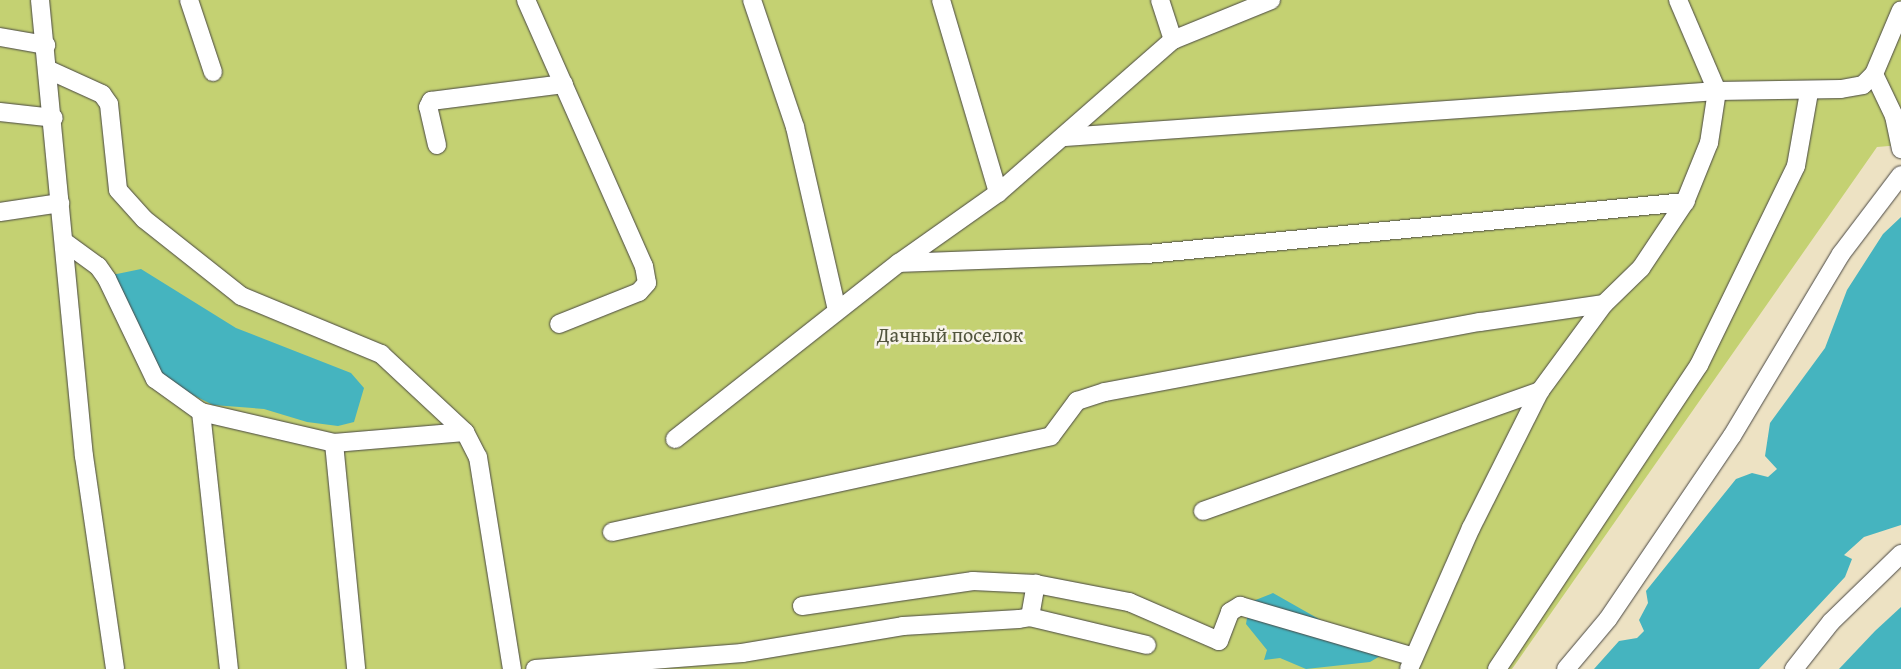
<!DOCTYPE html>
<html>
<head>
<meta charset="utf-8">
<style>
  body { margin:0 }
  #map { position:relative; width:1901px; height:669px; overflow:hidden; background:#ede2c3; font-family:"Gentium Book Plus",serif }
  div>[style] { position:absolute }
  .green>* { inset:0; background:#c4d172 }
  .water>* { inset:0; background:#45b4bf }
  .roads { filter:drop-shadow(0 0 1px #484642) drop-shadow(0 0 1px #484642) }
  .minor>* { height:18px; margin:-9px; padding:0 9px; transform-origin:9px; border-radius:9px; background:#fff }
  span { translate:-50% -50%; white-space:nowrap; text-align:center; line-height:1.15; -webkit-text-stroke:5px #f7f3e8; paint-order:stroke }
  .park-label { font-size:20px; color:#51543d }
</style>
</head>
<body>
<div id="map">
  <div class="green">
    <i style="clip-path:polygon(0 0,1901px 0,1901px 145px,1877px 147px,1512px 669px,0 669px)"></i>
  </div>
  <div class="water">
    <i style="clip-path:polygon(1901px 217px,1901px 525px,1864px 537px,1844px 555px,1852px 559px,1845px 577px,1759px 669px,1594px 669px,1619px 641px,1637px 638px,1644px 631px,1639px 620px,1648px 603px,1646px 591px,1736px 479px,1752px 473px,1768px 477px,1777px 469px,1765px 456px,1770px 423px,1825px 348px,1847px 290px,1883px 234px)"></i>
    <i style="clip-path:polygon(141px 269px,236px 328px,351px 373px,364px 388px,354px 422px,338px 426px,307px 422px,264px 409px,213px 405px,167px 382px,144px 355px,112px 275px)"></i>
    <i style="clip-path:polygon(1273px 593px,1340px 631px,1392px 640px,1387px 652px,1370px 662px,1306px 669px,1280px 658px,1264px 660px,1267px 650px,1246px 624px,1248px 612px,1253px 601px)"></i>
    <i style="clip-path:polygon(1901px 607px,1901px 669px,1839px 669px,1875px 631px)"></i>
  </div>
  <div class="roads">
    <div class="minor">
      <i style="left:40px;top:0;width:458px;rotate:84.5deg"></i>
      <i style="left:84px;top:456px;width:215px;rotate:81.7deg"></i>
      <i style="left:189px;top:0;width:76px;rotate:71.6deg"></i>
      <i style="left:526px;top:0;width:291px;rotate:66.1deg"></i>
      <i style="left:644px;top:266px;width:17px;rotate:80deg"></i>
      <i style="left:647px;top:283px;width:12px;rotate:132deg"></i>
      <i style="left:639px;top:292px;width:86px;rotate:158.2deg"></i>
      <i style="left:752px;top:0;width:134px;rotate:71.3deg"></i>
      <i style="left:795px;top:127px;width:188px;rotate:77.1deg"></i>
      <i style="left:941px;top:0;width:201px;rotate:73.5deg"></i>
      <i style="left:1160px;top:0;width:42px;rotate:72deg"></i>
      <i style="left:0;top:37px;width:47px;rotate:9.9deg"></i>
      <i style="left:49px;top:70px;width:58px;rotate:24.4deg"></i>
      <i style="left:102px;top:94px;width:12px;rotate:55deg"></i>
      <i style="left:109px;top:104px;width:86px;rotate:84deg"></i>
      <i style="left:118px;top:190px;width:39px;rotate:48deg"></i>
      <i style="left:144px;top:219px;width:124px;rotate:38.4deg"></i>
      <i style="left:241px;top:296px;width:152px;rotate:22.5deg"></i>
      <i style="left:381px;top:354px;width:115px;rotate:42.9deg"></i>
      <i style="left:465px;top:432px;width:28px;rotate:63deg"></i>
      <i style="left:478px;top:457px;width:215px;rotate:80.9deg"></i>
      <i style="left:1874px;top:74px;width:47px;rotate:64.5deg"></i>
      <i style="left:1894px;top:116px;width:34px;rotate:78deg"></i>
      <i style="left:0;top:112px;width:54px;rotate:6.3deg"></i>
      <i style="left:1065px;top:137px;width:654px;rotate:-4.04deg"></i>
      <i style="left:1717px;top:91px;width:124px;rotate:-0.9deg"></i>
      <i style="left:1841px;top:89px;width:22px;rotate:-10deg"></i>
      <i style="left:1863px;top:85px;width:16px;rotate:-45deg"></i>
      <i style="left:1874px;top:74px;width:69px;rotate:-67.1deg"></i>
      <i style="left:437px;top:145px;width:39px;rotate:-103deg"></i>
      <i style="left:428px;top:107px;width:7px;rotate:-63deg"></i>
      <i style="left:431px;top:101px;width:134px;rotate:-7.3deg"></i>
      <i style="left:0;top:212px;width:61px;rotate:-8.5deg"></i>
      <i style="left:66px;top:243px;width:39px;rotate:36deg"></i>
      <i style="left:98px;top:266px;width:16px;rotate:55deg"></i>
      <i style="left:107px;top:279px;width:111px;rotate:64.4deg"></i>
      <i style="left:155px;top:379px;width:57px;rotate:35.7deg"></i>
      <i style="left:201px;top:412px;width:137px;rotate:13.1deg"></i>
      <i style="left:334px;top:443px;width:131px;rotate:-4.8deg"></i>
      <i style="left:899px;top:263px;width:248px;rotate:-2.1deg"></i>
      <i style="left:1147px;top:254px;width:541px;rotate:-5.52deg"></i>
      <i style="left:201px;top:412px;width:259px;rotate:83.8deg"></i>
      <i style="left:675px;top:439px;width:285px;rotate:-38.2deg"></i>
      <i style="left:899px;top:263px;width:121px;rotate:-35.3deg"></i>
      <i style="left:998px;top:193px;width:232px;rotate:-41.2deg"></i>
      <i style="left:1173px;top:40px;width:106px;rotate:-22.2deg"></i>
      <i style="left:334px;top:443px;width:227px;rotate:84.4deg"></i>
      <i style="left:1203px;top:511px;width:358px;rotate:-19.6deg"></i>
      <i style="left:612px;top:532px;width:449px;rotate:-12.3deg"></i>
      <i style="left:1051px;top:436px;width:44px;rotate:-53.4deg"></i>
      <i style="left:1077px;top:401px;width:29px;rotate:-18deg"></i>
      <i style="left:1105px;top:392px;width:381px;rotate:-10.6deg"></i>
      <i style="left:1480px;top:322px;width:125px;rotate:-8.3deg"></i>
      <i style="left:802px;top:606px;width:173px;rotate:-8.3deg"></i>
      <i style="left:973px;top:581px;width:63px;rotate:2.7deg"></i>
      <i style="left:1030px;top:617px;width:120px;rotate:13.5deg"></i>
      <i style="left:535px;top:669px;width:208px;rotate:-4.4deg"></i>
      <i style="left:742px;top:653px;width:163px;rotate:-9.5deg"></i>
      <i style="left:903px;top:626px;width:116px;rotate:-3.5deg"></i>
      <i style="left:1019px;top:619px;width:11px;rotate:-10deg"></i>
      <i style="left:1030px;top:617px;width:34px;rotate:-80deg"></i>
      <i style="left:1036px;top:584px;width:95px;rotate:11deg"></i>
      <i style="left:1129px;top:602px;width:98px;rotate:23.4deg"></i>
      <i style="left:1219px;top:641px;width:31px;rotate:-69deg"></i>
      <i style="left:1230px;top:612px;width:12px;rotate:-31deg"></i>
      <i style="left:1240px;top:606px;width:181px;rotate:16.3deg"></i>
      <i style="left:1409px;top:669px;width:154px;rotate:-66.3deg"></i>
      <i style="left:1471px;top:528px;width:153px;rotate:-63.3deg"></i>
      <i style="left:1540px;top:391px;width:108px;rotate:-53.7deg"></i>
      <i style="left:1604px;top:304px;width:52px;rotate:-44.2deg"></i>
      <i style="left:1641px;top:268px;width:79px;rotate:-56.3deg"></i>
      <i style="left:1685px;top:202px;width:64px;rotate:-67.9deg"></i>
      <i style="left:1709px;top:143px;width:53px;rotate:-81.3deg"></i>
      <i style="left:1717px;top:91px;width:99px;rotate:-113.2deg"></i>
      <i style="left:1497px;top:669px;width:365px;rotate:-56.4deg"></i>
      <i style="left:1699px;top:365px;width:221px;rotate:-64deg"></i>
      <i style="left:1796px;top:166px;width:75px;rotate:-80deg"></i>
      <i style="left:1566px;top:669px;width:65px;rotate:-50deg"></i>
      <i style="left:1608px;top:619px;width:221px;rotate:-55.9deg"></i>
      <i style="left:1732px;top:436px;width:212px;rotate:-59.1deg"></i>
      <i style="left:1841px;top:254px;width:99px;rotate:-52.8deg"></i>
      <i style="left:1794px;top:669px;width:60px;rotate:-51.8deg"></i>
      <i style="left:1831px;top:622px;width:98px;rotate:-44.2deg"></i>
    </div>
  </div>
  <div class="park-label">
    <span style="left:950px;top:334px">Дачный поселок</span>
  </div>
</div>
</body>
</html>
